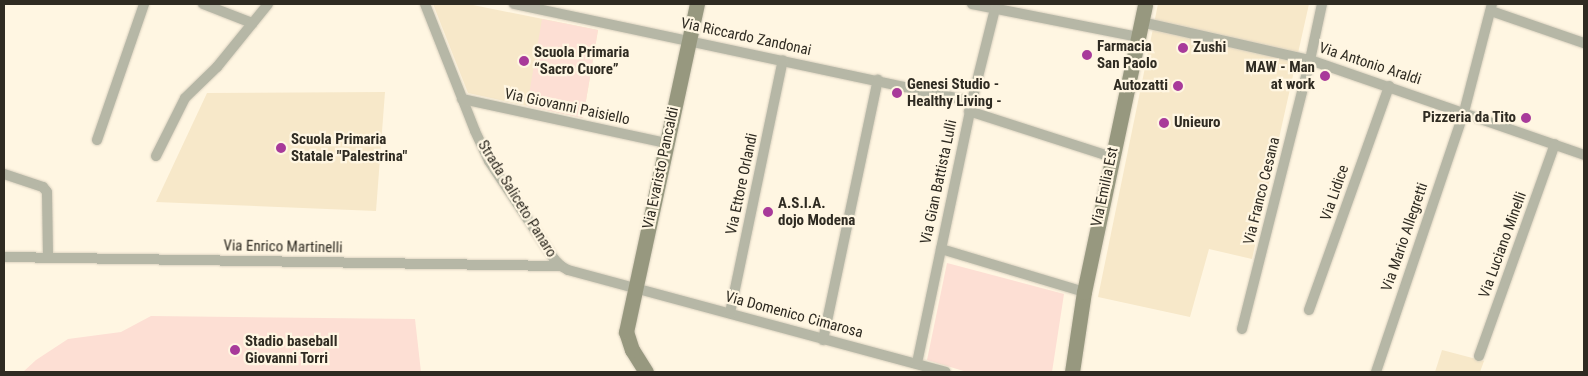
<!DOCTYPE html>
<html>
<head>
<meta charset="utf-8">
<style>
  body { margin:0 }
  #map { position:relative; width:1588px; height:376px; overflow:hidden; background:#fff6e2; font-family:"Roboto Condensed",sans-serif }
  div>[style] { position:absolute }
  .built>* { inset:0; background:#f7e8c9 }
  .green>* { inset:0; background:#fddfd4 }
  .roads { filter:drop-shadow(0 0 1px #dad1bf) drop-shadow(0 0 1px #dad1bf) }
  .street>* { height:10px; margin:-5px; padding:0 5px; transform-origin:5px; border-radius:5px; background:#b6b7a6 }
  .secondary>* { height:15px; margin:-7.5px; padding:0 7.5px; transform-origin:7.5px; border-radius:7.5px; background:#97987f }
  .dots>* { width:14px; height:14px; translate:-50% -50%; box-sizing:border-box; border:2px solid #fff6e2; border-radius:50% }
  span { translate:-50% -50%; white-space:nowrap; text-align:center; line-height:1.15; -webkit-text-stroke:4.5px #fff6e2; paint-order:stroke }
  .street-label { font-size:15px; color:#2f2b22 }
  .poi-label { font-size:15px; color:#2f2b22; font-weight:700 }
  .left { translate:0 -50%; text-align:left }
  .right { translate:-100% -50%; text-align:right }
  .frame { position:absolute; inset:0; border:5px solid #2f2b22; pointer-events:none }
</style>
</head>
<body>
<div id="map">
  <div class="built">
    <i style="clip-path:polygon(433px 4px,468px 4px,598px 30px,583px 118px,468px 93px)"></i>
    <i style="clip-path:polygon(1158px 4px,1309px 4px,1252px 259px,1209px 249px,1190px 317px,1098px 297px)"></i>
    <i style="clip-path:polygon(385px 92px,376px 211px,156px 202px,207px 93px)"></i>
    <i style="clip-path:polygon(1442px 350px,1484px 361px,1480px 372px,1435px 372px)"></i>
  </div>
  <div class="green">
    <i style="clip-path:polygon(542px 19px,598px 30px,583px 118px,527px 106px)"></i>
    <i style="clip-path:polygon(947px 263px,1064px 294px,1052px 372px,967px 372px,927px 360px)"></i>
    <i style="clip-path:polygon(151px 316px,415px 319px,421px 372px,23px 372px,36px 360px,68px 339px,121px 332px)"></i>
  </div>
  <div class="roads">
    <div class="street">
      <i style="left:203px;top:4px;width:53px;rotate:21.2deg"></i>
      <i style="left:425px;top:4px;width:136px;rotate:68.5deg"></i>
      <i style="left:475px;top:131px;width:33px;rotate:65deg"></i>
      <i style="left:489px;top:161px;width:118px;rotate:56.4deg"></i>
      <i style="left:554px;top:259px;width:10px;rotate:45deg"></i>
      <i style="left:561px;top:266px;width:8px;rotate:30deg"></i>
      <i style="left:568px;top:270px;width:391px;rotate:15.1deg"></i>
      <i style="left:514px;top:4px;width:468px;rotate:12deg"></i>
      <i style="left:972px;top:4px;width:169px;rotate:11.2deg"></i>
      <i style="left:1491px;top:11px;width:98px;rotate:19deg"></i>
      <i style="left:1141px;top:22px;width:173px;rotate:12.7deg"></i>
      <i style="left:1310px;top:60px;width:290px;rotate:19.1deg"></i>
      <i style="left:462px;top:99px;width:209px;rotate:12.2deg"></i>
      <i style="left:969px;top:111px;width:149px;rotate:17.9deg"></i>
      <i style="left:97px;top:140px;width:144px;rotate:-70.9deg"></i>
      <i style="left:156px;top:156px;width:65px;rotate:-63.4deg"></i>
      <i style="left:185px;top:98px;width:45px;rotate:-44.1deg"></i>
      <i style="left:217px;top:67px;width:81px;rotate:-51deg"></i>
      <i style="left:4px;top:174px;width:41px;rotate:18.4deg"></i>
      <i style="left:43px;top:187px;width:6px;rotate:51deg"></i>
      <i style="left:47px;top:192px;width:66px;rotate:89.1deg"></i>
      <i style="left:941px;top:249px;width:149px;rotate:16.7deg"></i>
      <i style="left:4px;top:257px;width:557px;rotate:0.93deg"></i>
      <i style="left:1309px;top:310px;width:238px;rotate:-70.3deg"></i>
      <i style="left:730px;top:313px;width:258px;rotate:-78.2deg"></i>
      <i style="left:1242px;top:329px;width:277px;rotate:-75.8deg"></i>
      <i style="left:1310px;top:60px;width:57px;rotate:-77.9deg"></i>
      <i style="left:823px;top:340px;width:266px;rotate:-78.1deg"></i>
      <i style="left:1479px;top:356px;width:225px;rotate:-70.3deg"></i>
      <i style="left:917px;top:363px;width:268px;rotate:-78.1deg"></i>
      <i style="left:972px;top:101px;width:95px;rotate:-76deg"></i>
      <i style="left:1376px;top:372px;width:274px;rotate:-71.3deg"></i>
      <i style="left:1464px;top:112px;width:112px;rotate:-75.5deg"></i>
    </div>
    <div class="secondary">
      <i style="left:646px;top:372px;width:26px;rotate:-122deg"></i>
      <i style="left:632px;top:350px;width:19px;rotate:-108deg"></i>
      <i style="left:626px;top:332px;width:336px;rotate:-77.8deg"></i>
      <i style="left:1072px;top:372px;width:81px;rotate:-81.5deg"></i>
      <i style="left:1084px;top:292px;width:294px;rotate:-78deg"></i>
    </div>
  </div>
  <div class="dots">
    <i style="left:1183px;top:48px;background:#a83a9a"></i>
    <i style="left:1087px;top:55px;background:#a83a9a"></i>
    <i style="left:524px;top:61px;background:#a83a9a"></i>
    <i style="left:1325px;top:76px;background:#a83a9a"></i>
    <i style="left:1178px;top:86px;background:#a83a9a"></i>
    <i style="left:897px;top:93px;background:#a83a9a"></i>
    <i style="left:1526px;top:118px;background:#a83a9a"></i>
    <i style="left:1164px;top:123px;background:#a83a9a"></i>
    <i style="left:281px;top:148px;background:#a83a9a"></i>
    <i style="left:768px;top:212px;background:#a83a9a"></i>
    <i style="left:235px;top:350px;background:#a83a9a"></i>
  </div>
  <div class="street-label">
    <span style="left:746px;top:37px;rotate:12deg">Via Riccardo Zandonai</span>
    <span style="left:1370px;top:64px;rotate:18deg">Via Antonio Araldi</span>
    <span style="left:567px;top:107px;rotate:12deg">Via Giovanni Paisiello</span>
    <span style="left:661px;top:168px;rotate:-78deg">Via Evaristo Pancaldi</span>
    <span style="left:939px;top:182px;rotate:-78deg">Via Gian Battista Lulli</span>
    <span style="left:742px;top:184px;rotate:-78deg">Via Ettore Orlandi</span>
    <span style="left:1105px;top:187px;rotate:-78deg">Via Emilia Est</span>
    <span style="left:1262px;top:191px;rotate:-76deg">Via Franco Cesana</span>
    <span style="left:1335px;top:193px;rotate:-71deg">Via Lidice</span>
    <span style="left:517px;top:199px;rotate:58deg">Strada Saliceto Panaro</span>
    <span style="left:1405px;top:237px;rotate:-71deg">Via Mario Allegretti</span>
    <span style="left:1503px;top:245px;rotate:-70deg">Via Luciano Minelli</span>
    <span style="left:283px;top:247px;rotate:1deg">Via Enrico Martinelli</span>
    <span style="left:794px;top:315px;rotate:15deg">Via Domenico Cimarosa</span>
  </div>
  <div class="poi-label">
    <span class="left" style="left:1097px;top:55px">Farmacia<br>San Paolo</span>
    <span class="left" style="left:1193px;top:48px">Zushi</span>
    <span class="left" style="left:534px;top:61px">Scuola Primaria<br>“Sacro Cuore”</span>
    <span class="right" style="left:1315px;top:76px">MAW - Man<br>at work</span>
    <span class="left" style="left:907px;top:93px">Genesi Studio -<br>Healthy Living -</span>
    <span class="right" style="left:1168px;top:86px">Autozatti</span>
    <span class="right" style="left:1516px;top:118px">Pizzeria da Tito</span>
    <span class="left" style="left:1174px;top:123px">Unieuro</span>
    <span class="left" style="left:291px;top:148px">Scuola Primaria<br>Statale "Palestrina"</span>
    <span class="left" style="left:778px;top:212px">A.S.I.A.<br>dojo Modena</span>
    <span class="left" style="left:245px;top:350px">Stadio baseball<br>Giovanni Torri</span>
  </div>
  <div class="frame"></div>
</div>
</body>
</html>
